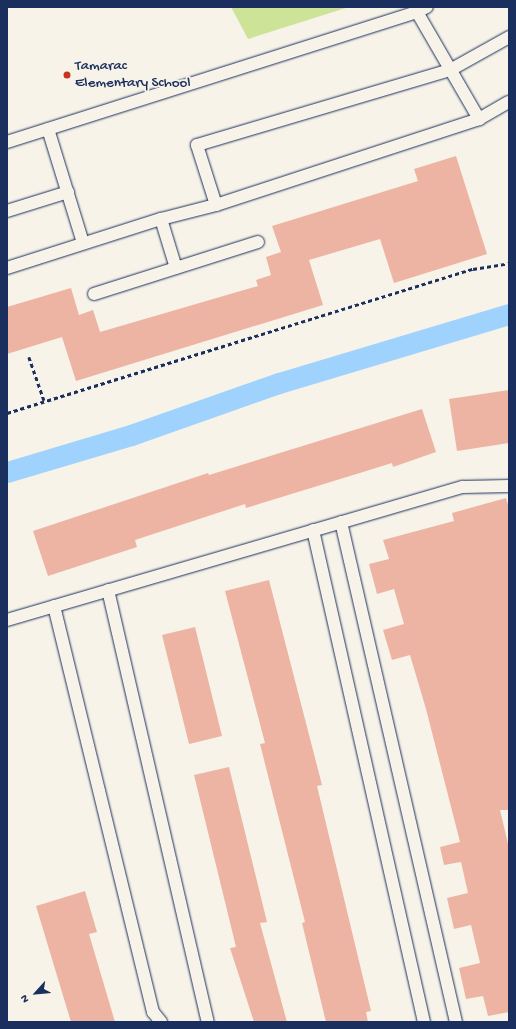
<!DOCTYPE html>
<html>
<head>
<meta charset="utf-8">
<style>
  body { margin:0 }
  #map { position:relative; width:516px; height:1029px; overflow:hidden; background:#f7f3e8; font-family:"Gochi Hand",sans-serif }
  div>[style] { position:absolute }
  .green>* { inset:0; background:#cde398 }
  .canal>* { height:21px; margin:-10.5px; padding:0 10.5px; transform-origin:10.5px; border-radius:10.5px; background:#9fd2fd }
  .building>* { inset:0; background:#edb4a4 }
  .path>* { height:2.5px; margin-top:-1.25px; transform-origin:0; background:repeating-linear-gradient(90deg,#1b2f5e 0 4px,transparent 0 7px) }
  .roads { filter:drop-shadow(0 0 1px #1b2f5e) drop-shadow(0 0 1px #1b2f5e) }
  .lane>* { height:12px; margin:-6px; padding:0 6px; transform-origin:6px; border-radius:6px; background:#f7f3e8 }
  .dots>* { width:11px; height:11px; translate:-50% -50%; box-sizing:border-box; border:2px solid #f7f3e8; border-radius:50% }
  span { translate:-50% -50%; white-space:nowrap; text-align:center; line-height:1.15; -webkit-text-stroke:3.5px #f7f3e8; paint-order:stroke }
  .poi-label { font-size:15px; color:#1b2f5e }
  .left { translate:0 -50%; text-align:left }
  .frame { position:absolute; inset:0; border:8px solid #1b2f5e; pointer-events:none }
  .north { position:absolute; left:16px; top:973px; width:40px; height:40px; -webkit-text-stroke:3px #f7f3e8; paint-order:stroke; rotate:243deg; font-size:11px; font-weight:700; line-height:16px; text-align:center; color:#1b2f5e }
  .north::after { content:''; display:block; margin:auto; width:14px; height:18px; background:#1b2f5e; clip-path:polygon(50% 0,100% 100%,50% 72%,0 100%) }
</style>
</head>
<body>
<div id="map">
  <div class="green">
    <i style="clip-path:polygon(231px 7px,349px 7px,248px 39px)"></i>
  </div>
  <div class="canal">
    <i style="left:7px;top:472px;width:129px;rotate:-16.6deg"></i>
    <i style="left:131px;top:435px;width:157px;rotate:-19.4deg"></i>
    <i style="left:279px;top:383px;width:240px;rotate:-16.7deg"></i>
  </div>
  <div class="building">
    <i style="clip-path:polygon(456px 156px,487px 254px,394px 283px,380px 239px,309px 260px,323px 305px,76px 381px,62px 337px,7px 354px,7px 307px,71px 288px,79px 315px,93px 310px,100px 332px,258px 286px,256px 280px,271px 275px,266px 257px,281px 252px,272px 226px,418px 181px,414px 169px)"></i>
    <i style="clip-path:polygon(509px 390px,509px 443px,457px 451px,449px 399px)"></i>
    <i style="clip-path:polygon(422px 409px,436px 452px,393px 467px,392px 463px,363px 472px,246px 508px,245px 504px,135px 540px,137px 547px,48px 576px,33px 531px,208px 473px,209px 475px)"></i>
    <i style="clip-path:polygon(506px 498px,509px 508px,509px 810px,500px 810px,509px 848px,509px 1012px,488px 1016px,483px 996px,466px 999px,459px 968px,480px 963px,471px 925px,454px 929px,447px 898px,468px 893px,461px 862px,444px 865px,440px 847px,460px 842px,426px 709px,410px 655px,392px 660px,383px 630px,404px 624px,394px 589px,377px 594px,369px 564px,389px 559px,383px 540px,454px 521px,452px 513px)"></i>
    <i style="clip-path:polygon(269px 580px,322px 785px,317px 786px,371px 1011px,366px 1012px,368px 1022px,326px 1022px,302px 923px,305px 922px,260px 744px,265px 743px,225px 591px)"></i>
    <i style="clip-path:polygon(195px 627px,222px 736px,189px 744px,162px 635px)"></i>
    <i style="clip-path:polygon(229px 767px,267px 922px,260px 923px,287px 1022px,254px 1022px,230px 948px,236px 947px,194px 775px)"></i>
    <i style="clip-path:polygon(85px 891px,97px 932px,89px 934px,115px 1022px,71px 1022px,36px 906px)"></i>
  </div>
  <div class="path">
    <i style="left:29px;top:357px;width:46px;rotate:70.8deg"></i>
    <i style="left:7px;top:413px;width:488px;rotate:-17.2deg"></i>
    <i style="left:473px;top:269px;width:36px;rotate:-9deg"></i>
  </div>
  <div class="roads">
    <div class="lane">
      <i style="left:417px;top:12px;width:124px;rotate:59.9deg"></i>
      <i style="left:48px;top:129px;width:119px;rotate:72.9deg"></i>
      <i style="left:7px;top:142px;width:430px;rotate:-17.6deg"></i>
      <i style="left:417px;top:12px;width:11px;rotate:-27deg"></i>
      <i style="left:216px;top:205px;width:63px;rotate:-107.6deg"></i>
      <i style="left:197px;top:145px;width:264px;rotate:-16.5deg"></i>
      <i style="left:450px;top:70px;width:68px;rotate:-29.2deg"></i>
      <i style="left:7px;top:211px;width:64px;rotate:-17.3deg"></i>
      <i style="left:161px;top:219px;width:51px;rotate:73deg"></i>
      <i style="left:7px;top:268px;width:162px;rotate:-17.7deg"></i>
      <i style="left:161px;top:219px;width:57px;rotate:-14.3deg"></i>
      <i style="left:216px;top:205px;width:277px;rotate:-18.1deg"></i>
      <i style="left:479px;top:119px;width:34px;rotate:-30deg"></i>
      <i style="left:94px;top:294px;width:172px;rotate:-17.6deg"></i>
      <i style="left:341px;top:522px;width:513px;rotate:77.05deg"></i>
      <i style="left:313px;top:530px;width:504px;rotate:77.29deg"></i>
      <i style="left:108px;top:590px;width:443px;rotate:77deg"></i>
      <i style="left:54px;top:606px;width:418px;rotate:76.3deg"></i>
      <i style="left:153px;top:1012px;width:13px;rotate:51deg"></i>
      <i style="left:7px;top:620px;width:475px;rotate:-16.3deg"></i>
      <i style="left:463px;top:487px;width:46px;rotate:-1.2deg"></i>
    </div>
  </div>
  <div class="dots">
    <i style="left:67px;top:75px;background:#c8321e"></i>
  </div>
  <div class="poi-label">
    <span class="left" style="left:75px;top:75px">Tamarac<br>Elementary School</span>
  </div>
  <div class="frame"></div>
  <div class="north">N</div>
</div>
</body>
</html>
